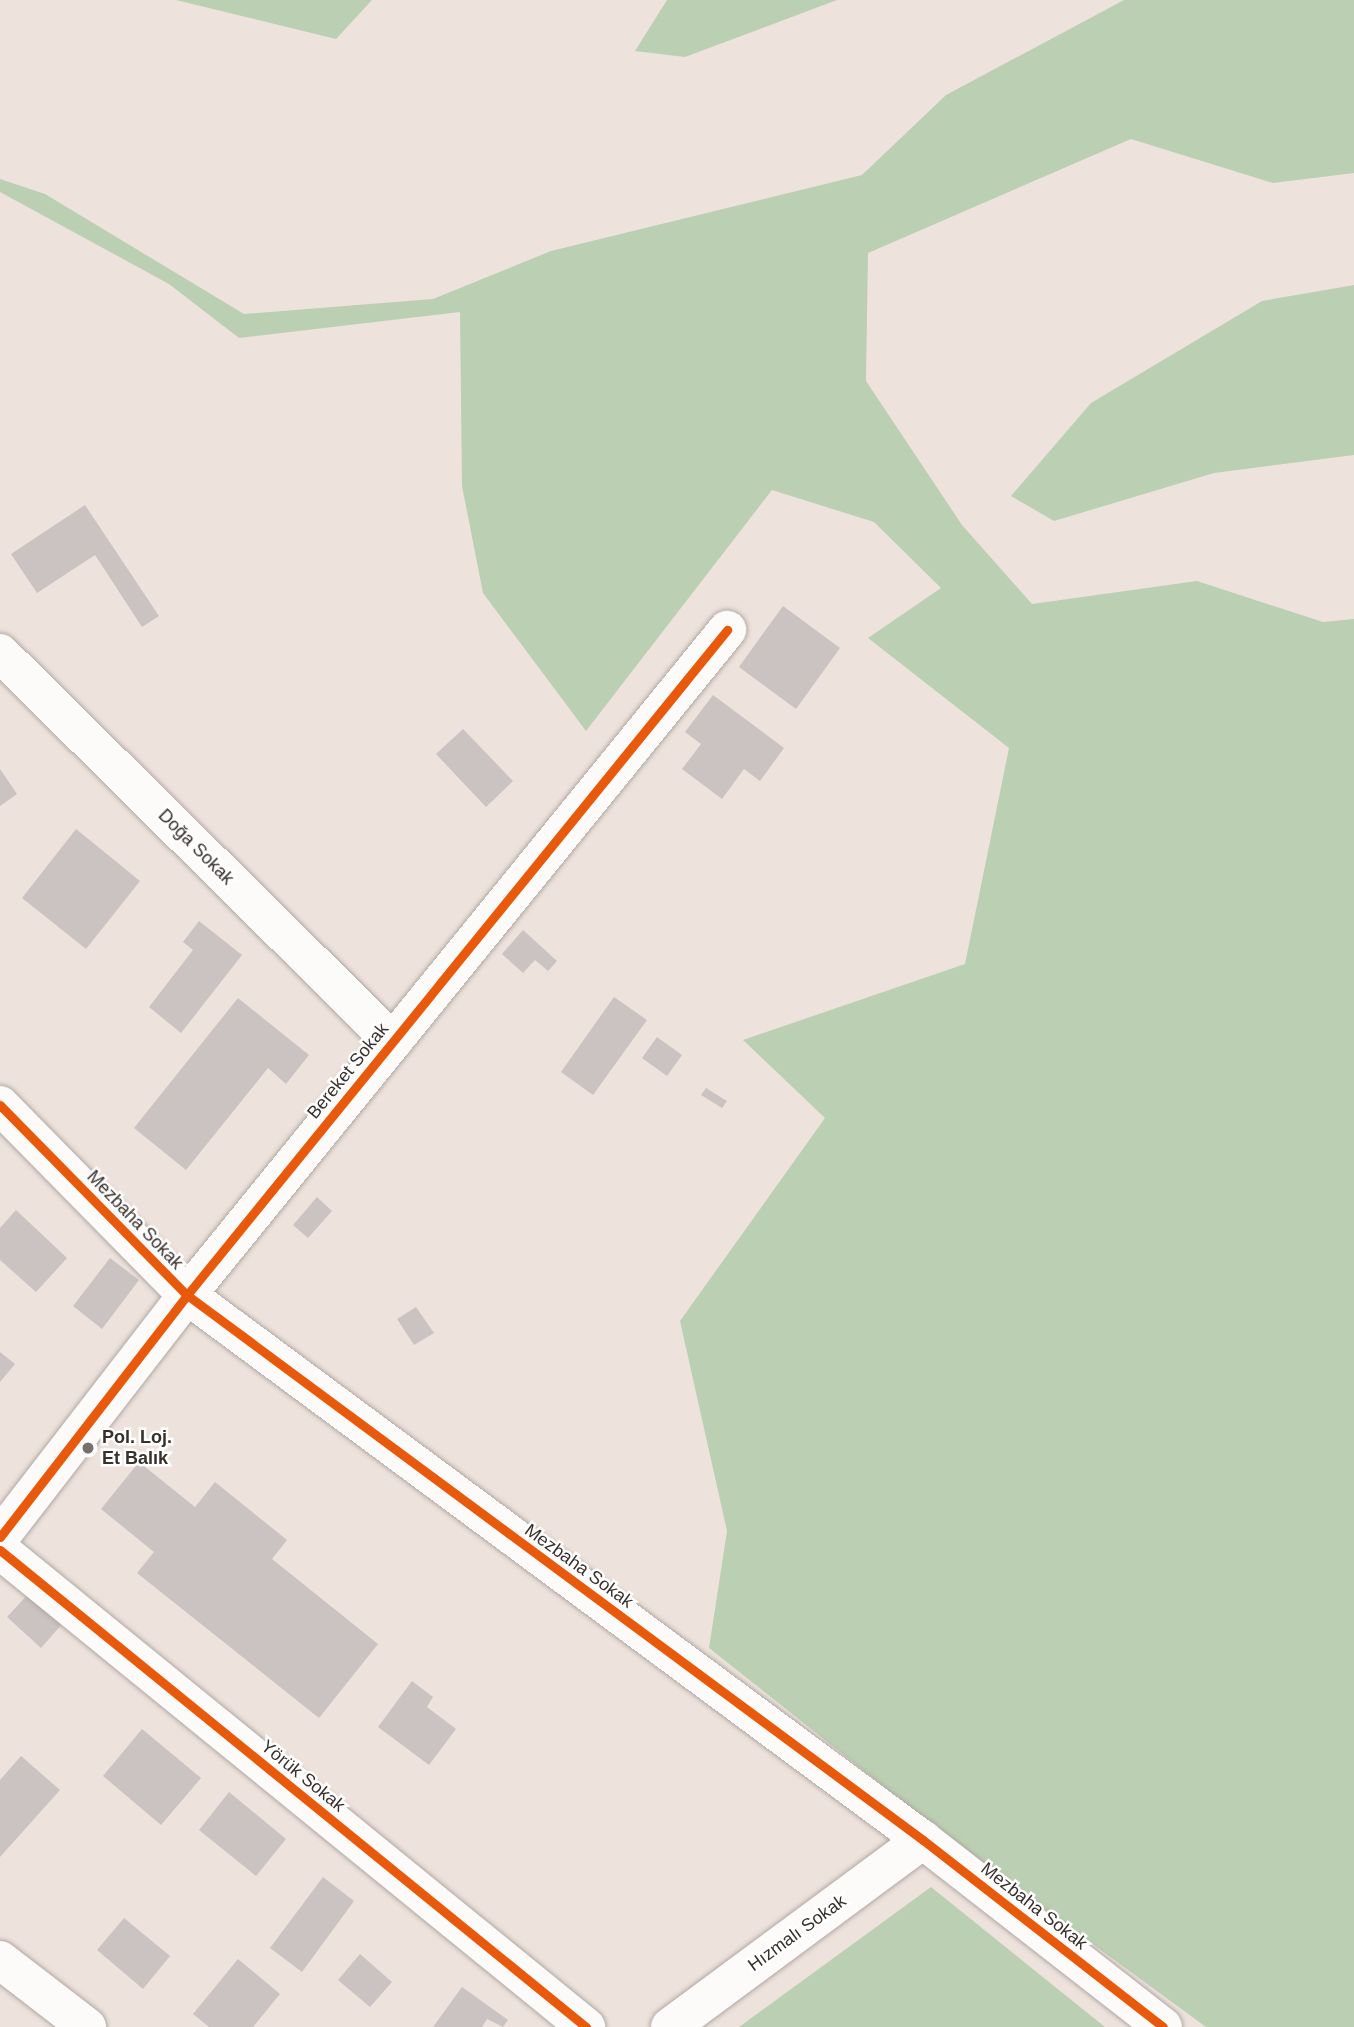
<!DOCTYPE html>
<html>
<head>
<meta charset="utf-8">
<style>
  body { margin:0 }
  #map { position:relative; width:1354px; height:2027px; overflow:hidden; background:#ede2dc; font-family:Arial,sans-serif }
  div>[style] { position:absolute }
  .green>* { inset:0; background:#bbd0b3 }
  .building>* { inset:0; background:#cbc2c2 }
  .roads { filter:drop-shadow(0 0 2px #b1a8a3) drop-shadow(0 0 2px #b1a8a3) }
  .street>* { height:38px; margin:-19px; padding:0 19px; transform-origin:19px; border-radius:19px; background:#fcfbfa }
  .secondary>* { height:38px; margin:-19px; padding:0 19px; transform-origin:19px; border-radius:19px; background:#fcfbfa }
  .cycleway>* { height:9px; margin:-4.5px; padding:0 4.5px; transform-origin:4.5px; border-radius:4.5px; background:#e8590c }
  .dots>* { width:19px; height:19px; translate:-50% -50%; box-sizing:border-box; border:4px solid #fff; border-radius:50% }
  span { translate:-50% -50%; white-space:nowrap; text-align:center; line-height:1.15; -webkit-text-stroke:5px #fff; paint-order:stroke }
  .street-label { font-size:18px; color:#39302c }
  .poi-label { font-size:18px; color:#39302c; font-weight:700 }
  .left { translate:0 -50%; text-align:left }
</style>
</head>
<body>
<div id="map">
  <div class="green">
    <i style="clip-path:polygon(176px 0,372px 0,336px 39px)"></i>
    <i style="clip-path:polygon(667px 0,837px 0,685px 57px,635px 51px)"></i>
    <i style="clip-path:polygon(1124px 0,1354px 0,1354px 173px,1273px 183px,1131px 139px,868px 253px,866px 381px,962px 525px,1032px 604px,1197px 581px,1323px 622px,1354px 619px,1354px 2027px,1206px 2027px,964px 1850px,709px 1648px,727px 1531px,680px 1321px,825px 1118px,743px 1040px,965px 964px,1009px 748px,868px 638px,941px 588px,874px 522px,772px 490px,586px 731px,483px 593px,462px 486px,460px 312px,239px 338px,169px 284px,0 192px,0 179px,45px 194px,244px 314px,433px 299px,551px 251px,862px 175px,946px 95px)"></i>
    <i style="clip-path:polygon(1354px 285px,1354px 455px,1214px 473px,1054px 521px,1011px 496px,1091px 403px,1262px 301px)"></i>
    <i style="clip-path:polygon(931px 1887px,1105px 2027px,739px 2027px)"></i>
  </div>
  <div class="building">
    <i style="clip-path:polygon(85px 505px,159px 616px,142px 627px,95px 555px,37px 593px,11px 554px)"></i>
    <i style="clip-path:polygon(783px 606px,840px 648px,796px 709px,739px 667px)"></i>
    <i style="clip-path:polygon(713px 695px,784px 748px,760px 781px,744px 769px,722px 799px,682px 769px,701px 744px,685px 732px)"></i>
    <i style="clip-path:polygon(463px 729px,513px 781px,486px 807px,436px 754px)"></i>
    <i style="clip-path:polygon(0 769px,17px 794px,0 806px)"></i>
    <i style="clip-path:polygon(76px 829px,140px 881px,86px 949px,22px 898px)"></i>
    <i style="clip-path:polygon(199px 921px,242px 955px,181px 1033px,149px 1007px,193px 950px,183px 942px)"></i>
    <i style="clip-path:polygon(523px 930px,557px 961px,548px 971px,535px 960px,523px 973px,502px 954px)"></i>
    <i style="clip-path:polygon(614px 997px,647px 1020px,593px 1095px,561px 1072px)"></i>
    <i style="clip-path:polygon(238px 998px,309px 1055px,286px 1084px,268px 1068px,186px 1170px,134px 1128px)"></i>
    <i style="clip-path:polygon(657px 1037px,682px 1055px,667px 1076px,642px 1058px)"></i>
    <i style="clip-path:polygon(706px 1088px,727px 1101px,722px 1108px,701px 1095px)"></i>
    <i style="clip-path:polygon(317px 1197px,332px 1211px,308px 1238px,293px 1225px)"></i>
    <i style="clip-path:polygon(16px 1210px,67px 1258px,36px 1292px,0 1260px,0 1228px)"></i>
    <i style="clip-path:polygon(110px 1258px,139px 1280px,102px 1329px,73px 1306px)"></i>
    <i style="clip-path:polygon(416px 1307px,434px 1333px,414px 1345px,397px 1319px)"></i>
    <i style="clip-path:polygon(0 1352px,15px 1364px,0 1382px)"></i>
    <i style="clip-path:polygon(139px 1462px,195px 1507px,215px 1482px,287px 1540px,272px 1559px,378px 1644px,319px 1718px,137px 1573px,154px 1552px,101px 1509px)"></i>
    <i style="clip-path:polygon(30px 1592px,63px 1623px,41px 1648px,7px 1617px)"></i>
    <i style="clip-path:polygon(412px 1681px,433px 1697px,427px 1707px,456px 1729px,429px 1765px,378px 1727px)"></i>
    <i style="clip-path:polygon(142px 1729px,201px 1778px,161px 1825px,103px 1776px)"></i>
    <i style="clip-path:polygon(21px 1756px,60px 1790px,0 1857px,0 1780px)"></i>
    <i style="clip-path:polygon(229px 1792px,286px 1839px,256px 1876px,199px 1830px)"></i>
    <i style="clip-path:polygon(323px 1877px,354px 1901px,302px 1972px,270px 1948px)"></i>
    <i style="clip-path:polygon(124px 1918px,170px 1956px,143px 1989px,97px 1950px)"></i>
    <i style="clip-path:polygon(360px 1954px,392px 1982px,370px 2007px,338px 1980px)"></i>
    <i style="clip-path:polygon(238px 1959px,280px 1994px,253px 2027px,209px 2027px,193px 2014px)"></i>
    <i style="clip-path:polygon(462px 1987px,508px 2020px,503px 2027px,487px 2019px,482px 2027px,433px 2027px)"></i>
  </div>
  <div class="roads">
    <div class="street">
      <i style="left:0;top:653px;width:553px;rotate:44.71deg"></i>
      <i style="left:0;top:1537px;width:306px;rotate:-52.3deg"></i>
      <i style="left:187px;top:1295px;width:857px;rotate:-50.92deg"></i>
      <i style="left:0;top:1550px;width:756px;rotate:39.15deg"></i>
      <i style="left:0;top:1960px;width:110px;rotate:37.6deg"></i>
      <i style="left:670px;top:2027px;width:315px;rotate:-36.5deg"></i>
    </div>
    <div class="secondary">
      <i style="left:0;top:1105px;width:267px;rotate:45.5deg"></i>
      <i style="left:187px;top:1295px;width:916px;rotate:36.52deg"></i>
      <i style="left:923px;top:1840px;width:304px;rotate:37.9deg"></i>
    </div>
  </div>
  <div class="cycleway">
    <i style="left:0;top:1105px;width:267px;rotate:45.5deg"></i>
    <i style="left:187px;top:1295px;width:916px;rotate:36.52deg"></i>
    <i style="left:923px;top:1840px;width:304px;rotate:37.9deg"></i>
    <i style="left:0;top:1537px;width:306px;rotate:-52.3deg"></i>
    <i style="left:187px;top:1295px;width:857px;rotate:-50.92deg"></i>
    <i style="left:0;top:1550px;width:756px;rotate:39.15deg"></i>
  </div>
  <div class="dots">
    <i style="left:88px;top:1448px;background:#786e6a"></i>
  </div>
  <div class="street-label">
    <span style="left:196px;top:847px;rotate:45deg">Doğa Sokak</span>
    <span style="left:348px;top:1071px;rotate:-51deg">Bereket Sokak</span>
    <span style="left:135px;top:1220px;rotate:46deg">Mezbaha Sokak</span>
    <span style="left:579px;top:1566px;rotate:36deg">Mezbaha Sokak</span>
    <span style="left:303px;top:1776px;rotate:39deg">Yörük Sokak</span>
    <span style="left:1034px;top:1906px;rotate:38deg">Mezbaha Sokak</span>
    <span style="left:797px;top:1933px;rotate:-36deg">Hızmalı Sokak</span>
  </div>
  <div class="poi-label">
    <span class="left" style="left:102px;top:1448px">Pol. Loj.<br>Et Balık</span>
  </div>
</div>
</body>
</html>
